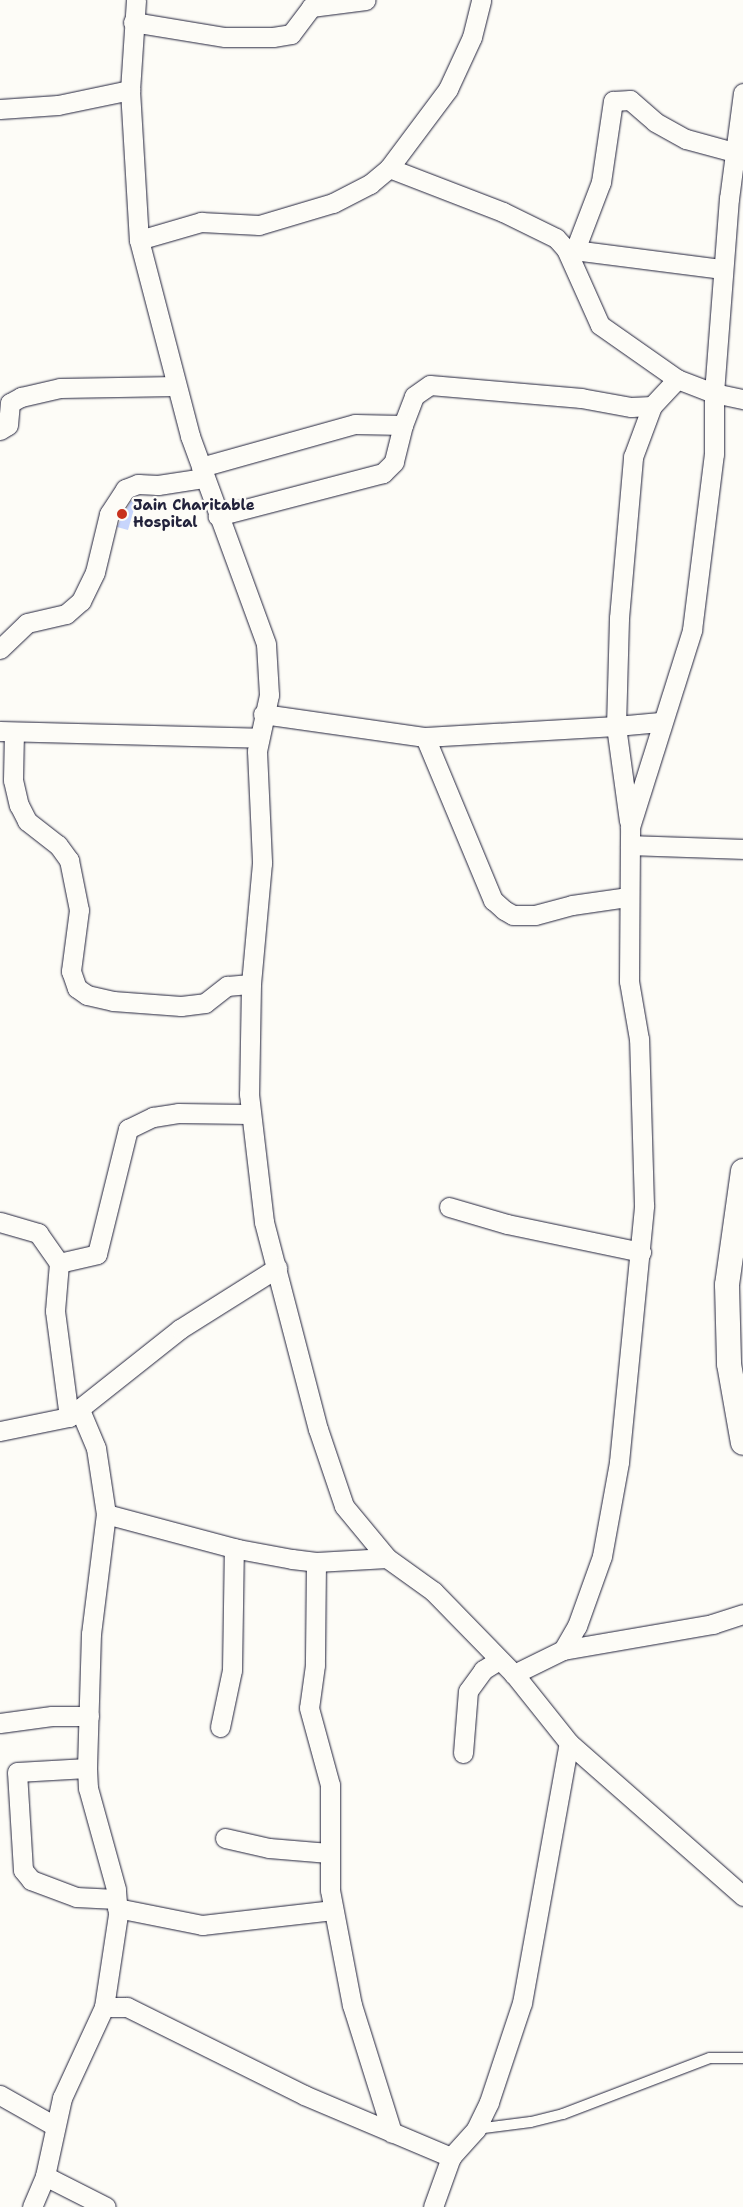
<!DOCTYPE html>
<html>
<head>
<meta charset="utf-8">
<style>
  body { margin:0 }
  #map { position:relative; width:743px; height:2207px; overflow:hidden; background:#fdfcf7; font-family:"Shantell Sans",sans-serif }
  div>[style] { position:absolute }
  .building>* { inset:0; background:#c7d5fc }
  .roads { filter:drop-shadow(0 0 1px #22223b) drop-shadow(0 0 1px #22223b) }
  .service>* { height:10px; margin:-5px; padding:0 5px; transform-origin:5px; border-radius:5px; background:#fdfcf7 }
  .minor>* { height:19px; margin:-9.5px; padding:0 9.5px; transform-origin:9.5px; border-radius:9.5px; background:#fdfcf7 }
  .tertiary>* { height:24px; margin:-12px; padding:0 12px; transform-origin:12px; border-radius:12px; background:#fdfcf7 }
  .dots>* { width:14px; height:14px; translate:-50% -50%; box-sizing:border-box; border:2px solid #fdfcf7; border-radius:50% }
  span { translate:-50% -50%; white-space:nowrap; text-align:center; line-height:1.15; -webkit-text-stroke:4.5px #fdfcf7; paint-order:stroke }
  .poi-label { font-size:15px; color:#22223b; font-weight:700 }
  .left { translate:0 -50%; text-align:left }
</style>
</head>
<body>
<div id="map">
  <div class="building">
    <i style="clip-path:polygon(131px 501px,136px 502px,128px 530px,117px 527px)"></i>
  </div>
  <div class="roads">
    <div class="service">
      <i style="left:476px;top:2129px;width:55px;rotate:-7.3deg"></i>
      <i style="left:531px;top:2122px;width:33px;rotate:-14deg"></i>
      <i style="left:563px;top:2114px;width:157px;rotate:-20.9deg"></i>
      <i style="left:710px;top:2058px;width:33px"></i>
    </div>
    <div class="minor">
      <i style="left:136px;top:0;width:90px;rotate:93.8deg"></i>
      <i style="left:130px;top:90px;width:150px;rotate:86.6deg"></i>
      <i style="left:139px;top:240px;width:203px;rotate:75.4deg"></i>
      <i style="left:190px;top:436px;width:221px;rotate:69.9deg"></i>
      <i style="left:266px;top:644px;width:51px;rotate:86.6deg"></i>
      <i style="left:269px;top:695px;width:57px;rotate:102.1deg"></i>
      <i style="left:257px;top:751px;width:112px;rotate:87.4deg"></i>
      <i style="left:262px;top:863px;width:121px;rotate:95.2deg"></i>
      <i style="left:251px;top:984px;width:110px;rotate:91deg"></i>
      <i style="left:249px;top:1094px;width:129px;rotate:83.3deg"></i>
      <i style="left:264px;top:1222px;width:214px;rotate:75.4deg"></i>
      <i style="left:318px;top:1429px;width:81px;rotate:71.3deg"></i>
      <i style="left:344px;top:1506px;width:67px;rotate:50.4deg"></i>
      <i style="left:387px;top:1558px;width:57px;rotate:35.7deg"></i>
      <i style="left:433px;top:1591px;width:116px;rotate:45.7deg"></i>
      <i style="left:133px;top:22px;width:93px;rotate:9.3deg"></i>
      <i style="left:225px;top:37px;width:48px"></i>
      <i style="left:273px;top:37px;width:18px;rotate:-9deg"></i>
      <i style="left:291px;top:34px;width:34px;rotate:-53deg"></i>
      <i style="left:311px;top:7px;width:55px;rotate:-7.3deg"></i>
      <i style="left:0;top:109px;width:58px;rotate:-3.9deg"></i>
      <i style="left:58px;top:105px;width:74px;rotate:-11.8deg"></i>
      <i style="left:389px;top:168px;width:122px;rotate:21.1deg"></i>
      <i style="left:503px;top:212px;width:59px;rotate:26.1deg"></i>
      <i style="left:556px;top:238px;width:15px;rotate:48deg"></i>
      <i style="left:566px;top:249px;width:83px;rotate:65.9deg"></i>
      <i style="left:600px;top:325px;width:94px;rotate:35deg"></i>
      <i style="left:677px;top:379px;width:40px;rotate:21deg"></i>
      <i style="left:714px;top:393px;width:30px;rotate:12deg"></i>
      <i style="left:139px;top:240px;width:65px;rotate:-16.2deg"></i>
      <i style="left:201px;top:222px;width:58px;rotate:3deg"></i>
      <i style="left:259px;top:225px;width:77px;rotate:-16.6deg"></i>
      <i style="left:333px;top:203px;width:42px;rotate:-27.2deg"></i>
      <i style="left:370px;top:184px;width:25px;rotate:-40deg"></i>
      <i style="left:389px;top:168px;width:99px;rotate:-53.2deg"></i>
      <i style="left:448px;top:89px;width:57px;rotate:-65.2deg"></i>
      <i style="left:472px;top:37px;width:38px;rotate:-76deg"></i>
      <i style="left:566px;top:249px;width:158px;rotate:7.3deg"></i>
      <i style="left:575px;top:250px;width:73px;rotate:-69.1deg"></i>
      <i style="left:601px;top:182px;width:82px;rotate:-81.6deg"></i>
      <i style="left:613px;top:101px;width:17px;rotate:-3deg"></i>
      <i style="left:630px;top:100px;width:33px;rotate:41deg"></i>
      <i style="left:655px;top:122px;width:35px;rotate:29deg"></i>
      <i style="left:686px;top:139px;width:50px;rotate:15.2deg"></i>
      <i style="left:403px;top:425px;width:31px;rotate:-69deg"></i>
      <i style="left:414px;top:396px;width:19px;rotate:-35deg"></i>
      <i style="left:430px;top:385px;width:152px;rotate:4.9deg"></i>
      <i style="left:581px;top:398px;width:51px;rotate:10.2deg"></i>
      <i style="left:631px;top:407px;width:21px;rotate:-3deg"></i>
      <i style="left:0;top:430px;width:9px;rotate:-32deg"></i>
      <i style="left:8px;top:425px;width:22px;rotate:-85deg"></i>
      <i style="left:10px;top:403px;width:13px;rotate:-29deg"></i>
      <i style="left:21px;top:397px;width:40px;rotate:-13deg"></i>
      <i style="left:60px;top:388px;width:116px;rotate:-1deg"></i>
      <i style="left:201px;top:467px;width:160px;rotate:-15.6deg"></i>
      <i style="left:355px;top:424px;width:48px;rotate:1.2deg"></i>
      <i style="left:403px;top:425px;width:38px;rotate:104deg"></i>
      <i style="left:394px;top:462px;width:16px;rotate:135deg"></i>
      <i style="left:383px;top:473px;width:171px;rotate:165.4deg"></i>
      <i style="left:0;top:649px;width:37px;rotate:-44deg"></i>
      <i style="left:27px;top:623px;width:40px;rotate:-13deg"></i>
      <i style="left:66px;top:614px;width:20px;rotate:-41deg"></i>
      <i style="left:81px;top:601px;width:32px;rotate:-64deg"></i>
      <i style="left:95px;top:572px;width:60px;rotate:-76.4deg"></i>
      <i style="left:109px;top:514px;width:30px;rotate:-57deg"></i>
      <i style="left:125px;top:489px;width:14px;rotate:-21deg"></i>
      <i style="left:138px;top:484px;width:20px;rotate:3deg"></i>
      <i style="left:158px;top:485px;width:47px;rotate:-8.7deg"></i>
      <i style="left:263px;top:714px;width:164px;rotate:8.1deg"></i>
      <i style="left:425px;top:737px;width:191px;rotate:-3.3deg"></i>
      <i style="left:616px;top:726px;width:96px;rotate:82.2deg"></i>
      <i style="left:660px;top:722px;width:44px;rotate:174.8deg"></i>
      <i style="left:616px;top:726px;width:108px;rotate:-88.4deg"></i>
      <i style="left:619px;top:618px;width:162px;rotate:-85deg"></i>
      <i style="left:633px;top:457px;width:54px;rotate:-69.6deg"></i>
      <i style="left:652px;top:406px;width:37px;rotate:-47deg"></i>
      <i style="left:0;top:731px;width:259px;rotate:1.5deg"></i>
      <i style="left:14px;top:732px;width:48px;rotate:91.2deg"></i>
      <i style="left:13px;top:780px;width:26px;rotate:77deg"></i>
      <i style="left:19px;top:805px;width:18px;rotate:63deg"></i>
      <i style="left:27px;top:821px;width:39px;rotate:38deg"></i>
      <i style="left:58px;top:845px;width:19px;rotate:54deg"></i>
      <i style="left:69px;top:860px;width:51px;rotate:78.7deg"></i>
      <i style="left:79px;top:910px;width:62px;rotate:97.5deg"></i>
      <i style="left:71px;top:971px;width:18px;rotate:71deg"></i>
      <i style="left:77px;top:988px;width:12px;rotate:35deg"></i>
      <i style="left:87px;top:995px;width:27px;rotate:13deg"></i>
      <i style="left:113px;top:1001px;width:68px;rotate:4.2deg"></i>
      <i style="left:181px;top:1006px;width:24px;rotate:-7deg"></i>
      <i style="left:205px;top:1003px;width:28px;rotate:-38deg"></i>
      <i style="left:227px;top:986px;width:24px;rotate:-5deg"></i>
      <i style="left:425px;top:737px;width:177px;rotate:67.4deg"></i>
      <i style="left:493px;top:900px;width:15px;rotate:42deg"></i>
      <i style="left:504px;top:910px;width:10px;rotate:29deg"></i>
      <i style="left:513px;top:915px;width:22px"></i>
      <i style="left:535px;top:915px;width:38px;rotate:-15deg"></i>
      <i style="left:572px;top:905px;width:57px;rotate:-8.1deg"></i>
      <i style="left:630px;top:845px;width:113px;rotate:2deg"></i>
      <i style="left:449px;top:1207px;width:60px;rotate:16.3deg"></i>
      <i style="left:507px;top:1224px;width:137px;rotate:11.8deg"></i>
      <i style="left:0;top:1222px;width:40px;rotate:16deg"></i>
      <i style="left:38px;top:1233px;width:37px;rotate:55deg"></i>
      <i style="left:59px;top:1263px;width:48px;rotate:94.8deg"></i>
      <i style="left:55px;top:1311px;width:107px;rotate:82.5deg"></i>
      <i style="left:59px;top:1263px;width:39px;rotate:-13deg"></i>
      <i style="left:97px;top:1254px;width:129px;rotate:-76.1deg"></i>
      <i style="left:128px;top:1129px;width:28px;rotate:-26deg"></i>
      <i style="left:153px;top:1117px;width:25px;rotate:-9deg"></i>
      <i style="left:178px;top:1113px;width:71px;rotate:0.8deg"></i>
      <i style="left:80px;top:1410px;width:41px;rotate:67.2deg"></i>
      <i style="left:96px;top:1448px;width:67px;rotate:81.4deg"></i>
      <i style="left:106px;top:1514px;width:137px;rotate:14.9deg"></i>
      <i style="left:238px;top:1549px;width:55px;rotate:10.5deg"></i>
      <i style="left:292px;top:1559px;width:24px;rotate:7deg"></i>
      <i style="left:316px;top:1562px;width:71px;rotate:-3.2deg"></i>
      <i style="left:0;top:1431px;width:70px;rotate:-11.5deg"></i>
      <i style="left:69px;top:1417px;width:142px;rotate:-38.4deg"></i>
      <i style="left:180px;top:1329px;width:115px;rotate:-32.2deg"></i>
      <i style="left:316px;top:1562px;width:103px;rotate:90.6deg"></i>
      <i style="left:315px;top:1665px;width:43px;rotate:97.9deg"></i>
      <i style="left:309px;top:1708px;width:80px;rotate:74.7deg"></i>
      <i style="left:330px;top:1785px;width:105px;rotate:90deg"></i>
      <i style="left:330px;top:1890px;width:117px;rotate:79.2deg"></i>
      <i style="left:352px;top:2005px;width:134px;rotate:72.6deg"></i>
      <i style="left:743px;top:1614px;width:32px;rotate:162deg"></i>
      <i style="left:713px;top:1624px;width:152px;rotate:170.2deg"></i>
      <i style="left:563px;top:1650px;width:55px;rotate:153.9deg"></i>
      <i style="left:514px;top:1674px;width:88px;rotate:51.4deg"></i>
      <i style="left:569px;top:1743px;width:232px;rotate:41.3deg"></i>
      <i style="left:563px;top:1650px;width:28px;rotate:-60deg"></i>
      <i style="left:577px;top:1626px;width:74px;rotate:-70.3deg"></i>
      <i style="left:602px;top:1556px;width:96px;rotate:-79.7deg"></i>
      <i style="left:619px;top:1462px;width:258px;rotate:-84.4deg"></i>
      <i style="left:644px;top:1205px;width:166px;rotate:-91.7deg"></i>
      <i style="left:639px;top:1039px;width:59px;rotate:-99.8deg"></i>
      <i style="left:629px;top:981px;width:154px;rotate:-89.6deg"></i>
      <i style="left:630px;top:827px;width:207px;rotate:-72.5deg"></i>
      <i style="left:692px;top:630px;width:177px;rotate:-82.9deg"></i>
      <i style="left:714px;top:454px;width:61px;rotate:-90deg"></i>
      <i style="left:714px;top:393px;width:195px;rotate:-85.6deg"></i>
      <i style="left:729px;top:199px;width:107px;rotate:-82.5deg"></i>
      <i style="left:0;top:1723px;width:52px;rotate:-7.7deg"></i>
      <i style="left:52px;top:1716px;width:37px"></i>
      <i style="left:220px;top:1727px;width:58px;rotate:-78.1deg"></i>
      <i style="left:232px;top:1670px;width:122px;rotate:-89.1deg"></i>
      <i style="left:463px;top:1753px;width:62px;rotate:-85.4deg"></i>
      <i style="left:468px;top:1691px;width:26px;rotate:-54deg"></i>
      <i style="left:483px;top:1670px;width:19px;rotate:-32deg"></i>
      <i style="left:87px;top:1768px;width:70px;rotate:176.7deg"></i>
      <i style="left:17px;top:1772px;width:98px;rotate:86.5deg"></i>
      <i style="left:23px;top:1870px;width:13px;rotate:51deg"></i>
      <i style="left:31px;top:1880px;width:48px;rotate:20.7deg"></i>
      <i style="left:76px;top:1897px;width:40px;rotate:2.9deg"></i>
      <i style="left:225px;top:1838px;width:45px;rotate:12.8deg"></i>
      <i style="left:269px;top:1848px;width:60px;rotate:4.8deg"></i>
      <i style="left:117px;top:1908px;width:87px;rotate:11.3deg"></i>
      <i style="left:202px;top:1925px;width:132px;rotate:-6.5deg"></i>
      <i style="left:104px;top:2007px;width:94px;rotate:-81.4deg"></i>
      <i style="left:118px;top:1914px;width:25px;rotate:-95deg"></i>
      <i style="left:116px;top:1889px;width:105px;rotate:-105.5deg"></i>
      <i style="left:88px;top:1788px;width:20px;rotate:-93deg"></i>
      <i style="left:87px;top:1768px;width:134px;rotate:-88.3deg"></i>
      <i style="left:91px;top:1634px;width:121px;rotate:-82.9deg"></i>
      <i style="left:0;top:2095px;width:61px;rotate:29.5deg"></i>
      <i style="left:45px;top:2176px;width:68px;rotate:26.9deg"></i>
      <i style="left:32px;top:2207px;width:34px;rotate:-67deg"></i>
      <i style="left:45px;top:2176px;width:80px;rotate:-77.7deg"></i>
      <i style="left:62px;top:2098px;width:100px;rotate:-65.2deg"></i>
      <i style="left:104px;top:2007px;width:23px"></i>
      <i style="left:127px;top:2007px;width:198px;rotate:26.4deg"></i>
      <i style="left:304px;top:2095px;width:160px;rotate:22.9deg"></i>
      <i style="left:433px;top:2207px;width:53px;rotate:-70.2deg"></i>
      <i style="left:451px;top:2157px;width:38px;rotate:-48deg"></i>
      <i style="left:476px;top:2129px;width:30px;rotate:-64deg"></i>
      <i style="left:489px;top:2102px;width:104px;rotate:-71.6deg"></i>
      <i style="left:522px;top:2003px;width:264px;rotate:-79.8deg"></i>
    </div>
    <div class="tertiary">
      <i style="left:743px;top:1171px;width:115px;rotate:98deg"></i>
      <i style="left:727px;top:1285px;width:79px;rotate:88.5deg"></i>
      <i style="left:729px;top:1364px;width:80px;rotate:80deg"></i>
    </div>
  </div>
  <div class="dots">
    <i style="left:122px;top:514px;background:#c8321e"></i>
  </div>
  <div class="poi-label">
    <span class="left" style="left:133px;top:514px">Jain Charitable<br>Hospital</span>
  </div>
</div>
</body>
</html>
